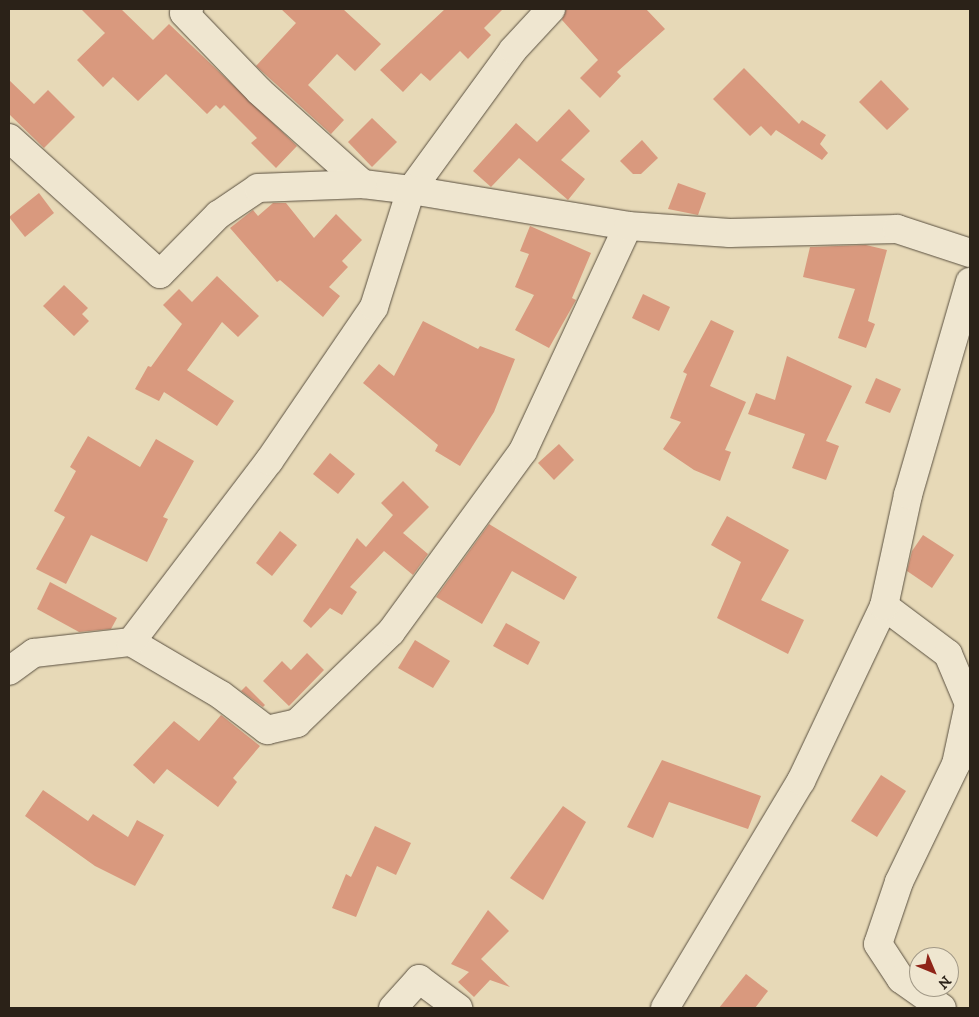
<!DOCTYPE html>
<html>
<head>
<meta charset="utf-8">
<style>
  body { margin:0 }
  #map { position:relative; width:979px; height:1017px; overflow:hidden; background:#e7d9b7; font-family:"IM FELL DW Pica",serif }
  div>[style] { position:absolute }
  .building>* { inset:0; background:#d9997e }
  .roads { filter:drop-shadow(0 0 1px #5a5040) drop-shadow(0 0 1px #5a5040) }
  .street>* { height:28px; margin:-14px; padding:0 14px; transform-origin:14px; border-radius:14px; background:#efe6d0 }
  span { translate:-50% -50%; white-space:nowrap; text-align:center; line-height:1.15; -webkit-text-stroke:4px #efe6d0; paint-order:stroke }
  .frame { position:absolute; inset:0; border:10px solid #2b2218; pointer-events:none }
  .north { position:absolute; left:909px; top:947px; width:50px; height:50px; box-sizing:border-box; background:#efe6d0; border:1px solid #a19886; border-radius:50%; rotate:135deg; font-size:14px; font-weight:700; line-height:20px; text-align:center; color:#2b2218 }
  .north::after { content:''; display:block; margin:auto; width:18px; height:22px; background:#8f2418; clip-path:polygon(50% 0,100% 100%,50% 72%,0 100%) }
</style>
</head>
<body>
<div id="map">
  <div class="building">
    <i style="clip-path:polygon(81px 9px,121px 9px,153px 40px,169px 24px,297px 146px,276px 168px,251px 143px,257px 138px,224px 105px,220px 109px,216px 105px,207px 114px,166px 74px,138px 101px,113px 77px,103px 87px,77px 60px,105px 33px)"></i>
    <i style="clip-path:polygon(281px 9px,343px 9px,381px 44px,355px 71px,337px 54px,308px 85px,344px 120px,331px 134px,256px 66px,296px 23px)"></i>
    <i style="clip-path:polygon(445px 9px,503px 9px,484px 28px,491px 35px,468px 59px,460px 51px,430px 81px,421px 73px,403px 92px,380px 70px)"></i>
    <i style="clip-path:polygon(566px 9px,646px 9px,665px 29px,617px 72px,621px 76px,600px 98px,580px 78px,598px 60px,562px 20px)"></i>
    <i style="clip-path:polygon(744px 68px,799px 124px,802px 120px,826px 135px,820px 144px,828px 153px,822px 160px,776px 130px,771px 136px,761px 126px,750px 136px,713px 99px)"></i>
    <i style="clip-path:polygon(9px 80px,34px 104px,48px 90px,75px 117px,44px 148px,9px 114px)"></i>
    <i style="clip-path:polygon(881px 80px,909px 109px,887px 130px,859px 102px)"></i>
    <i style="clip-path:polygon(569px 109px,590px 131px,561px 160px,585px 179px,568px 200px,519px 158px,491px 187px,473px 171px,516px 123px,537px 142px)"></i>
    <i style="clip-path:polygon(372px 118px,397px 142px,372px 167px,348px 142px)"></i>
    <i style="clip-path:polygon(642px 140px,658px 158px,641px 174px,633px 174px,620px 161px)"></i>
    <i style="clip-path:polygon(678px 183px,706px 193px,698px 215px,668px 209px)"></i>
    <i style="clip-path:polygon(39px 193px,54px 213px,25px 237px,9px 217px)"></i>
    <i style="clip-path:polygon(273px 203px,286px 203px,314px 238px,336px 214px,362px 240px,342px 261px,348px 267px,329px 287px,340px 296px,323px 317px,280px 280px,277px 282px,230px 228px,253px 210px,258px 216px)"></i>
    <i style="clip-path:polygon(530px 226px,591px 253px,572px 298px,576px 300px,549px 348px,515px 330px,534px 295px,515px 287px,529px 254px,520px 251px)"></i>
    <i style="clip-path:polygon(866px 245px,887px 250px,868px 321px,875px 324px,866px 348px,838px 338px,855px 289px,803px 277px,810px 247px)"></i>
    <i style="clip-path:polygon(217px 276px,259px 316px,238px 337px,222px 322px,187px 370px,234px 401px,217px 426px,164px 392px,159px 401px,135px 389px,148px 366px,151px 367px,182px 324px,163px 305px,179px 289px,192px 302px)"></i>
    <i style="clip-path:polygon(64px 285px,88px 308px,82px 314px,89px 321px,74px 336px,43px 306px)"></i>
    <i style="clip-path:polygon(643px 294px,670px 307px,659px 331px,632px 318px)"></i>
    <i style="clip-path:polygon(711px 320px,734px 331px,710px 386px,746px 402px,725px 450px,731px 452px,720px 481px,694px 470px,663px 449px,681px 422px,670px 418px,687px 374px,683px 372px)"></i>
    <i style="clip-path:polygon(423px 321px,478px 349px,480px 346px,515px 359px,494px 412px,460px 466px,435px 451px,438px 445px,363px 383px,379px 364px,394px 376px)"></i>
    <i style="clip-path:polygon(787px 356px,852px 386px,826px 441px,839px 446px,826px 480px,792px 468px,805px 434px,748px 414px,756px 393px,775px 400px)"></i>
    <i style="clip-path:polygon(876px 378px,901px 389px,890px 413px,865px 403px)"></i>
    <i style="clip-path:polygon(88px 436px,140px 467px,156px 439px,194px 461px,163px 517px,168px 519px,147px 562px,91px 535px,66px 584px,36px 569px,65px 517px,54px 511px,76px 471px,70px 467px)"></i>
    <i style="clip-path:polygon(559px 444px,574px 460px,554px 480px,538px 463px)"></i>
    <i style="clip-path:polygon(330px 453px,355px 474px,338px 494px,313px 474px)"></i>
    <i style="clip-path:polygon(403px 481px,429px 507px,403px 533px,428px 554px,413px 575px,384px 551px,350px 587px,357px 592px,342px 615px,330px 608px,311px 628px,303px 621px,357px 538px,366px 547px,393px 515px,381px 503px)"></i>
    <i style="clip-path:polygon(727px 516px,789px 550px,761px 600px,804px 620px,788px 654px,717px 618px,741px 562px,711px 545px)"></i>
    <i style="clip-path:polygon(489px 524px,577px 577px,564px 600px,512px 571px,482px 624px,436px 597px)"></i>
    <i style="clip-path:polygon(280px 531px,297px 545px,272px 576px,256px 563px)"></i>
    <i style="clip-path:polygon(923px 535px,954px 555px,932px 588px,907px 571px,912px 551px)"></i>
    <i style="clip-path:polygon(50px 582px,117px 618px,111px 629px,79px 632px,37px 609px)"></i>
    <i style="clip-path:polygon(506px 623px,540px 642px,528px 665px,493px 646px)"></i>
    <i style="clip-path:polygon(415px 640px,450px 661px,433px 688px,398px 668px)"></i>
    <i style="clip-path:polygon(307px 653px,324px 670px,289px 706px,263px 681px,282px 661px,291px 670px)"></i>
    <i style="clip-path:polygon(246px 686px,265px 705px,263px 707px,241px 691px)"></i>
    <i style="clip-path:polygon(221px 715px,260px 746px,233px 778px,237px 782px,218px 807px,167px 769px,154px 784px,133px 765px,174px 721px,199px 741px)"></i>
    <i style="clip-path:polygon(662px 760px,761px 796px,748px 829px,669px 802px,653px 838px,627px 827px)"></i>
    <i style="clip-path:polygon(881px 775px,906px 791px,877px 837px,851px 821px)"></i>
    <i style="clip-path:polygon(43px 790px,88px 821px,93px 814px,128px 837px,137px 820px,164px 835px,135px 886px,95px 866px,25px 816px)"></i>
    <i style="clip-path:polygon(563px 806px,586px 822px,543px 900px,510px 878px)"></i>
    <i style="clip-path:polygon(375px 826px,411px 843px,396px 875px,377px 866px,356px 917px,332px 908px,346px 874px,351px 877px)"></i>
    <i style="clip-path:polygon(488px 910px,509px 931px,481px 959px,510px 987px,490px 980px,474px 997px,458px 982px,469px 972px,451px 964px)"></i>
    <i style="clip-path:polygon(746px 974px,768px 991px,755px 1008px,719px 1008px)"></i>
  </div>
  <div class="roads">
    <div class="street">
      <i style="left:189px;top:9px;width:6px;rotate:141deg"></i>
      <i style="left:184px;top:13px;width:108px;rotate:46.1deg"></i>
      <i style="left:259px;top:91px;width:140px;rotate:41.8deg"></i>
      <i style="left:363px;top:184px;width:48px;rotate:7.1deg"></i>
      <i style="left:411px;top:190px;width:173px;rotate:-53.9deg"></i>
      <i style="left:513px;top:50px;width:56px;rotate:-47.2deg"></i>
      <i style="left:9px;top:138px;width:203px;rotate:42deg"></i>
      <i style="left:160px;top:274px;width:83px;rotate:-45.5deg"></i>
      <i style="left:218px;top:215px;width:48px;rotate:-34deg"></i>
      <i style="left:258px;top:188px;width:105px;rotate:-2.2deg"></i>
      <i style="left:884px;top:606px;width:80px;rotate:36.9deg"></i>
      <i style="left:948px;top:654px;width:54px;rotate:67.2deg"></i>
      <i style="left:969px;top:704px;width:61px;rotate:102.2deg"></i>
      <i style="left:956px;top:764px;width:131px;rotate:115.8deg"></i>
      <i style="left:899px;top:882px;width:65px;rotate:108.7deg"></i>
      <i style="left:878px;top:944px;width:42px;rotate:56.7deg"></i>
      <i style="left:901px;top:979px;width:50px;rotate:35.3deg"></i>
      <i style="left:131px;top:642px;width:104px;rotate:30.5deg"></i>
      <i style="left:221px;top:695px;width:58px;rotate:37.3deg"></i>
      <i style="left:267px;top:730px;width:31px;rotate:-13deg"></i>
      <i style="left:297px;top:723px;width:131px;rotate:-44.1deg"></i>
      <i style="left:391px;top:632px;width:224px;rotate:-53.9deg"></i>
      <i style="left:523px;top:451px;width:248px;rotate:-65deg"></i>
      <i style="left:9px;top:671px;width:31px;rotate:-36deg"></i>
      <i style="left:34px;top:653px;width:98px;rotate:-6.5deg"></i>
      <i style="left:131px;top:642px;width:228px;rotate:-52.7deg"></i>
      <i style="left:269px;top:461px;width:186px;rotate:-55.7deg"></i>
      <i style="left:374px;top:307px;width:123px;rotate:-72.5deg"></i>
      <i style="left:411px;top:190px;width:220px;rotate:9.4deg"></i>
      <i style="left:628px;top:226px;width:102px;rotate:3.9deg"></i>
      <i style="left:730px;top:233px;width:167px;rotate:-1.4deg"></i>
      <i style="left:897px;top:229px;width:77px;rotate:18.2deg"></i>
      <i style="left:393px;top:1008px;width:39px;rotate:-48deg"></i>
      <i style="left:419px;top:979px;width:49px;rotate:36.6deg"></i>
      <i style="left:665px;top:1008px;width:265px;rotate:-59.1deg"></i>
      <i style="left:801px;top:781px;width:194px;rotate:-64.6deg"></i>
      <i style="left:884px;top:606px;width:114px;rotate:-77.8deg"></i>
      <i style="left:908px;top:495px;width:222px;rotate:-73.8deg"></i>
    </div>
  </div>
  <div class="frame"></div>
  <div class="north">N</div>
</div>
</body>
</html>
